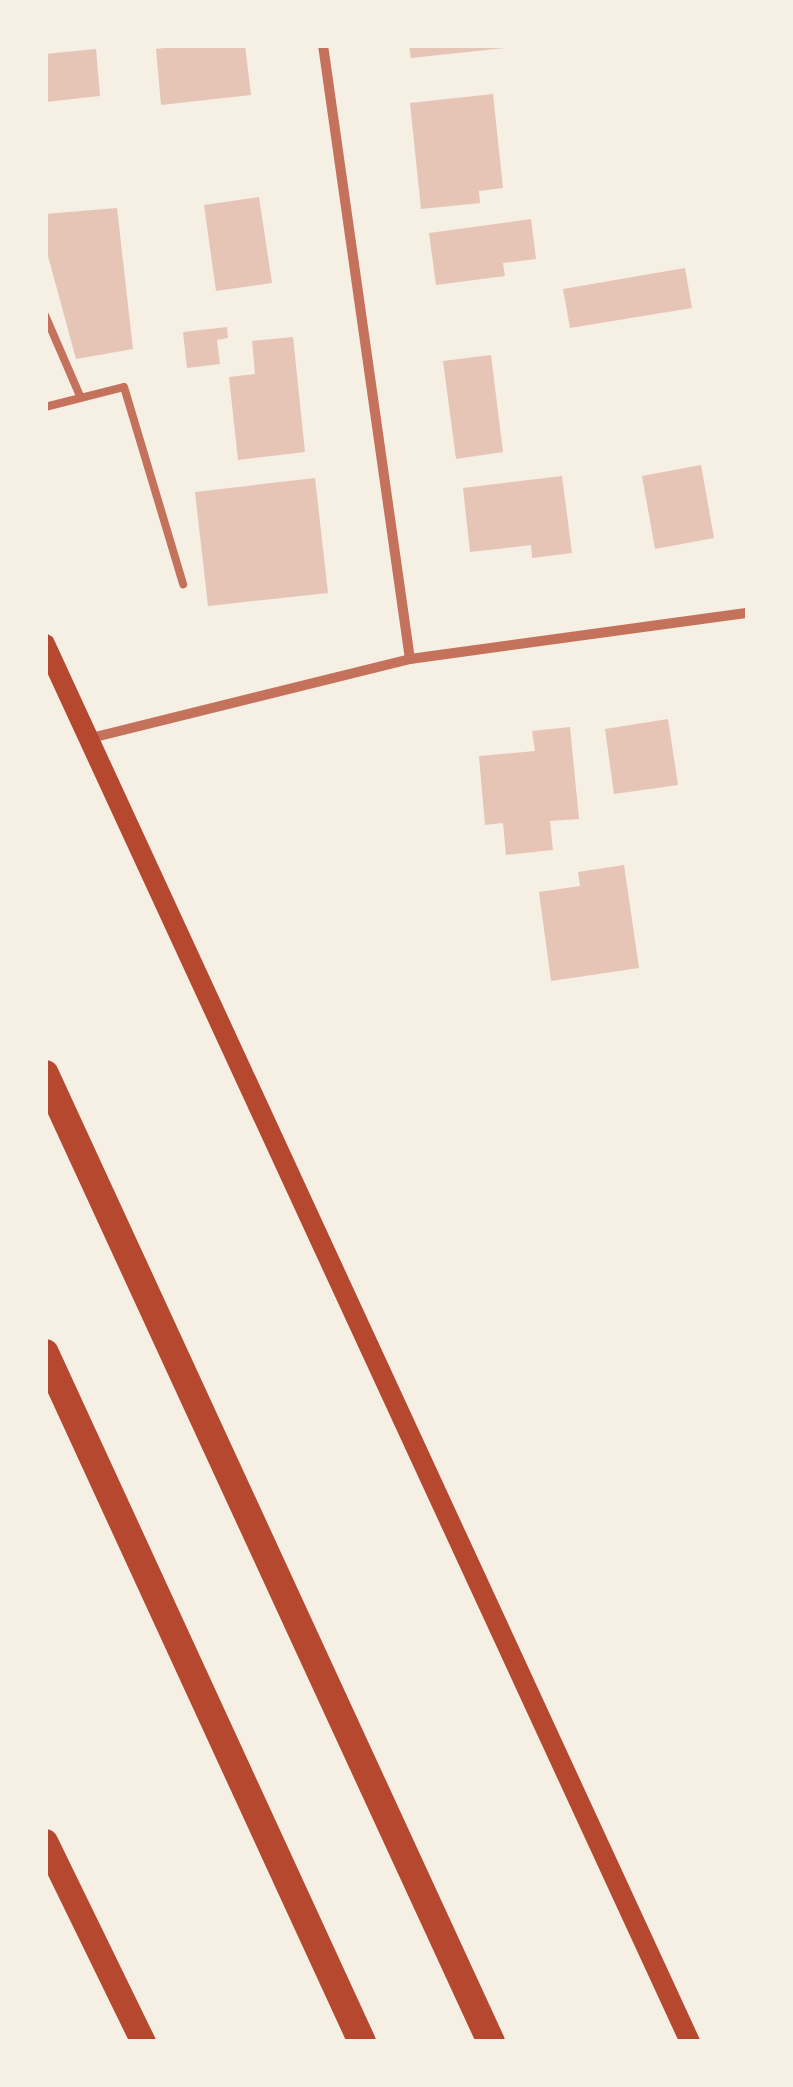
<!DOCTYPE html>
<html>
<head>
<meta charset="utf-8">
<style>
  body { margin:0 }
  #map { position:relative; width:793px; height:2087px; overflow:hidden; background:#f6efe4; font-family:"IBM Plex Sans",sans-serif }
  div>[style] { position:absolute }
  .building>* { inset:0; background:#e6c5b7 }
  .service>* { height:8px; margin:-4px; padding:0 4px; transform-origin:4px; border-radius:4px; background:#c5725c }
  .minor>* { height:10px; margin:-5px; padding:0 5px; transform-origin:5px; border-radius:5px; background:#c5725c }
  .secondary>* { height:20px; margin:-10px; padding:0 10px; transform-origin:10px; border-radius:10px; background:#b5482f }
  .primary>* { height:25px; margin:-12.5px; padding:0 12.5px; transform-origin:12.5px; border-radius:12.5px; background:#b5482f }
  .motorway>* { height:28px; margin:-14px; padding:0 14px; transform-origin:14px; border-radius:14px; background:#b5482f }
  span { translate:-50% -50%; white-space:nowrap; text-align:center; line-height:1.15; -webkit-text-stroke:8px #f6efe4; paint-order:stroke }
  .frame { position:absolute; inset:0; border:48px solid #f6efe4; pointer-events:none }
</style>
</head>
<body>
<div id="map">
  <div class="building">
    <i style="clip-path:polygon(188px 45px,245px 45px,251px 95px,161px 105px,156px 49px)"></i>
    <i style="clip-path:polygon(409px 45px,505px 45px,505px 48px,411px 58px)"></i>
    <i style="clip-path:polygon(96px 49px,100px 96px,45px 102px,45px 54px)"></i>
    <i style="clip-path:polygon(493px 94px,503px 188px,479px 191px,480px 203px,421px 209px,410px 103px)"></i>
    <i style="clip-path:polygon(259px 197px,272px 283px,216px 291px,204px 205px)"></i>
    <i style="clip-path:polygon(117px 208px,133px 349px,76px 359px,48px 256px,45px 214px)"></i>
    <i style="clip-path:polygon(531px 219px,536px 259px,503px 263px,505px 276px,436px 285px,429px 233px)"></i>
    <i style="clip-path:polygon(685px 268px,692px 308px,570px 328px,563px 289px)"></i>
    <i style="clip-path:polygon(227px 327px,228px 338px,217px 340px,220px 364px,187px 368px,183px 332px)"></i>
    <i style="clip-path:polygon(293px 337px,305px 452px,238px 460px,229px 377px,255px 374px,252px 341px)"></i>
    <i style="clip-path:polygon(491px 355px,503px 452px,456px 459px,443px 361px)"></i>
    <i style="clip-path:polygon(701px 465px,714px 538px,655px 549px,642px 476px)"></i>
    <i style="clip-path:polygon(562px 476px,572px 553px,532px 558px,531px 545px,470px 552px,463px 488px)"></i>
    <i style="clip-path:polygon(315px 478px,328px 593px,208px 606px,195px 492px)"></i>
    <i style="clip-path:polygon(668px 719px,678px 785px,614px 794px,605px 729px)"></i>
    <i style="clip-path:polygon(570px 727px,579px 819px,550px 821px,553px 850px,506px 855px,503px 823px,485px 825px,479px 756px,535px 751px,532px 731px)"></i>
    <i style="clip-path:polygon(624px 865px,639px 968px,551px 981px,539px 892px,580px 886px,578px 872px)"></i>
  </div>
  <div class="service">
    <i style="left:45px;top:315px;width:90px;rotate:66.6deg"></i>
    <i style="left:45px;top:407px;width:81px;rotate:-14.2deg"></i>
    <i style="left:124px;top:387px;width:206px;rotate:73.3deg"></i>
  </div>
  <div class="minor">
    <i style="left:323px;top:45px;width:620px;rotate:81.94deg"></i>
    <i style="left:87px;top:739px;width:333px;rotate:-13.9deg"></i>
    <i style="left:410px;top:659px;width:341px;rotate:-7.8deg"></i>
  </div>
  <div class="secondary">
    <i style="left:45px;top:644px;width:1540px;rotate:65.23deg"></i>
  </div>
  <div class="primary">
    <i style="left:45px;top:1841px;width:224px;rotate:64deg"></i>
  </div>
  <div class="motorway">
    <i style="left:45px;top:1074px;width:1066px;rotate:65.26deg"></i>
    <i style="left:45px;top:1353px;width:758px;rotate:65.29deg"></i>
  </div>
  <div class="frame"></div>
</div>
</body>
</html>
